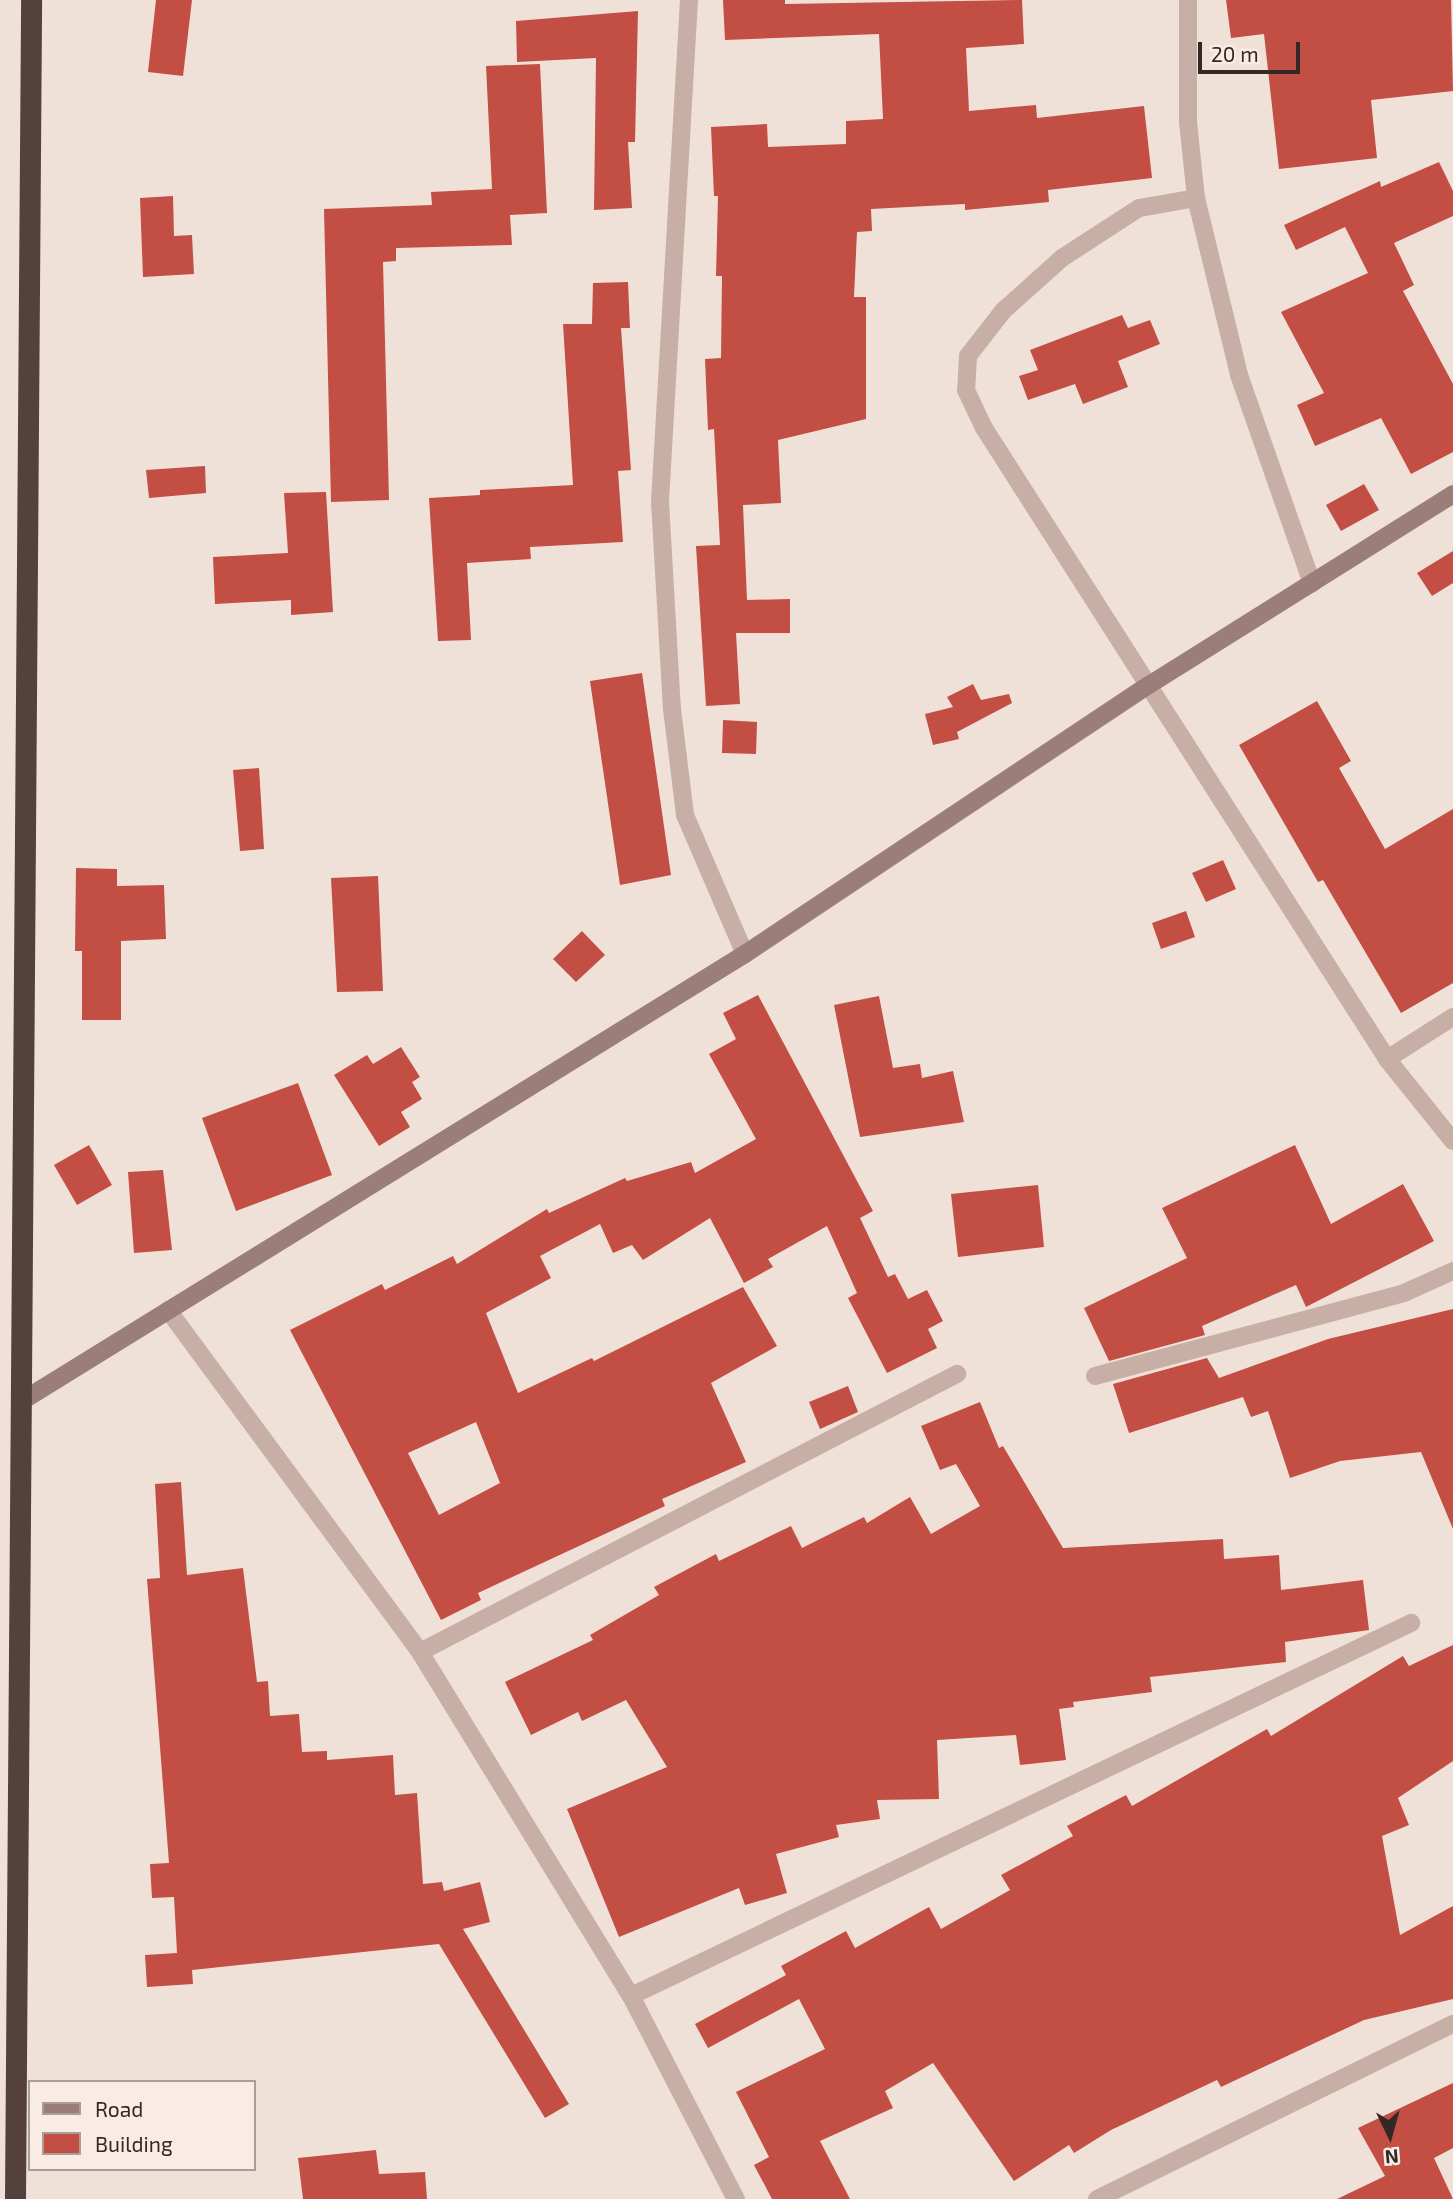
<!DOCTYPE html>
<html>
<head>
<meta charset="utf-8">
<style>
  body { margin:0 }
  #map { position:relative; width:1453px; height:2199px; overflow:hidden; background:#f0e1d8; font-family:"Exo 2",sans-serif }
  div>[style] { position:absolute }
  .building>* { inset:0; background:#c34e44 }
  .street>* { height:18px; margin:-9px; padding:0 9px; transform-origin:9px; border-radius:9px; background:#c8afa5 }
  .secondary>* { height:18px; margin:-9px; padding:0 9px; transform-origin:9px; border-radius:9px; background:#9b7e77 }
  .highway>* { height:21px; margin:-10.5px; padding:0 10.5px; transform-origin:10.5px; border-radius:10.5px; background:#54413d }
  span { translate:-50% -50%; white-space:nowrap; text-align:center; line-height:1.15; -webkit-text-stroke:6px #f8ece4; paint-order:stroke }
  .legend { position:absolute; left:28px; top:2080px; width:228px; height:91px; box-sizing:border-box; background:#f8ece4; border:2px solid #aa9e98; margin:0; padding:9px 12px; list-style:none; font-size:21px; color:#342826 }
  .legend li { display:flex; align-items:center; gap:14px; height:35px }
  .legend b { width:35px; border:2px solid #aa9e98 }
  .north { position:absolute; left:1355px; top:2101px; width:70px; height:70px; -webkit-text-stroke:5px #f8ece4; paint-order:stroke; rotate:175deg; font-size:19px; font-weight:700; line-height:28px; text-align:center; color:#342826 }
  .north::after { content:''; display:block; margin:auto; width:24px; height:32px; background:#342826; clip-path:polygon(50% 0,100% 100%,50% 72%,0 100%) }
  .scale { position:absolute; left:1198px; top:42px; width:102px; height:32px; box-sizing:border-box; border:4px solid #342826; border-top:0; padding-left:9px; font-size:21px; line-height:24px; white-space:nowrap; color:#342826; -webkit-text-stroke:5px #f8ece4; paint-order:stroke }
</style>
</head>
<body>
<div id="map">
  <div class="building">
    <i style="clip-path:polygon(156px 0,192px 0,183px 76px,148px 72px)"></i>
    <i style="clip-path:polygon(723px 0,785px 0,785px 4px,1022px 0,1024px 44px,966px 48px,969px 111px,1036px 105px,1037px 118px,1144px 106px,1152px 178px,1048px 190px,1049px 202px,965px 210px,965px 204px,871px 209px,872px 231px,857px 232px,854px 297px,866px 297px,866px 419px,778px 440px,781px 503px,743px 505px,747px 600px,790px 599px,790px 633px,736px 633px,740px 704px,706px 706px,696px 546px,720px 545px,714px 429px,708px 430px,705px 359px,721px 358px,722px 276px,716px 276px,718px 196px,714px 196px,711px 127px,767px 124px,768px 147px,846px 144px,846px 121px,883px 119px,879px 34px,725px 40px)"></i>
    <i style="clip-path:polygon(1226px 0,1451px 0,1453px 91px,1371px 100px,1377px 158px,1279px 169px,1264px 34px,1231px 38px)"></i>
    <i style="clip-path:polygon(638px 11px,635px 142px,628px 142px,632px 208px,594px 210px,596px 58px,517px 62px,516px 21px)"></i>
    <i style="clip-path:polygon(540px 64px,547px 213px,510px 215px,512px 245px,396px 248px,396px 261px,383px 262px,389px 500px,331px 502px,324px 209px,432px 205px,431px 192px,492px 189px,486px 66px)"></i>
    <i style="clip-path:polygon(1439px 162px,1453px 191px,1453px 216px,1394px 243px,1414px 285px,1403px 291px,1453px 384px,1453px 452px,1411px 474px,1381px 418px,1315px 446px,1297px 405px,1324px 393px,1281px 312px,1368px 273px,1345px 227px,1296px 250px,1284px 225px,1380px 181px,1381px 187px)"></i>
    <i style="clip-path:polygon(173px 196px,174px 236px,192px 235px,194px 274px,143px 277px,140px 198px)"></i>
    <i style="clip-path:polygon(628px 282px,630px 328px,621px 328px,631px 470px,618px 471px,623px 542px,530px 547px,531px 559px,467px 563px,471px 640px,438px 641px,429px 498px,480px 495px,480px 490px,573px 485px,563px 324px,592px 324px,593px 283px)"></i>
    <i style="clip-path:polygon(1122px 315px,1128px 328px,1150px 320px,1160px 344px,1118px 361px,1128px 387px,1083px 404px,1075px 384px,1028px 400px,1019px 376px,1038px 370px,1030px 350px)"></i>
    <i style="clip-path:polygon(205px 466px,206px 493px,149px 498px,146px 470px)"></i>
    <i style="clip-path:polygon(1364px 484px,1379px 510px,1341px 531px,1326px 505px)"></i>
    <i style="clip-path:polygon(326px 492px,333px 612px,291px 615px,291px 600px,215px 604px,213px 557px,288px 553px,284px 493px)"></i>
    <i style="clip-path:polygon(1453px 551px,1453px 583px,1432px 596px,1417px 573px)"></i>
    <i style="clip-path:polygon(642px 673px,671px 875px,620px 885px,590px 681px)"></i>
    <i style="clip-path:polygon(973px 684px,981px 700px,1009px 694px,1012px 703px,957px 732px,959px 739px,933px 745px,925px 714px,953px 707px,947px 697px)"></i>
    <i style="clip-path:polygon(1317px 701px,1351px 761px,1339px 768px,1385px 849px,1453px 809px,1453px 983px,1401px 1013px,1323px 880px,1318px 882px,1239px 745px)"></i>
    <i style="clip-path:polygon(723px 720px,757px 722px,756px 754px,722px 753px)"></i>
    <i style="clip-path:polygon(259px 768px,264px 849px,240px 851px,233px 770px)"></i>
    <i style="clip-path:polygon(1223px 860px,1236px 889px,1206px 902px,1192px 873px)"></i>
    <i style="clip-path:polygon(76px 868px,117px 869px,117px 886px,164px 885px,166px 939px,121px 941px,121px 1020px,82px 1020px,82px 951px,75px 951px)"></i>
    <i style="clip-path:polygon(378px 876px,383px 991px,337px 992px,331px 878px)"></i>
    <i style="clip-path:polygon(1186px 911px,1195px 937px,1161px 949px,1152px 923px)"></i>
    <i style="clip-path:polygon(582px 931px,605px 955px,576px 982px,553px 959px)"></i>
    <i style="clip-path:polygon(evenodd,758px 995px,873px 1211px,860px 1218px,888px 1277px,895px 1274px,908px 1299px,927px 1290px,943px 1321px,928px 1329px,937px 1348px,887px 1373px,848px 1298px,857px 1293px,827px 1226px,768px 1259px,773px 1267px,744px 1283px,710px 1218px,643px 1260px,632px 1245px,613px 1253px,600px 1224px,540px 1256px,551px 1278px,486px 1313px,518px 1393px,592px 1358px,594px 1361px,743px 1287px,777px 1346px,711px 1383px,746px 1462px,662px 1499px,665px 1506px,478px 1593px,481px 1600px,441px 1620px,290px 1330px,382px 1284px,385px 1290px,453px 1256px,457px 1264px,547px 1209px,549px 1213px,625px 1178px,627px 1181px,691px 1162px,695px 1173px,756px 1139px,709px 1054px,736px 1039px,723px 1013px,758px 995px,476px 1422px,500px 1483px,439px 1515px,408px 1453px,476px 1422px)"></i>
    <i style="clip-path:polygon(879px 996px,893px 1068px,920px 1064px,922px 1078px,953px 1071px,964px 1122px,860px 1137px,834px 1005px)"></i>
    <i style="clip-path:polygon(401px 1047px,420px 1077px,412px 1082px,422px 1099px,401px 1112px,410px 1127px,379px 1146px,334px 1075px,367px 1055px,373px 1064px)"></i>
    <i style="clip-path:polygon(298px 1083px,332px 1175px,236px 1211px,202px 1118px)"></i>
    <i style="clip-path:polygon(89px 1145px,112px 1185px,77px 1205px,54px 1165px)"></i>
    <i style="clip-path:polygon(1295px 1145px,1331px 1224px,1403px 1184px,1434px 1241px,1306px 1307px,1296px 1285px,1202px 1326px,1205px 1335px,1109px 1361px,1084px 1308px,1187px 1258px,1162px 1208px)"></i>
    <i style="clip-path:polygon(163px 1170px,172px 1250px,134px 1253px,128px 1172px)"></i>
    <i style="clip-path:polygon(1038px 1185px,1044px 1247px,958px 1257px,951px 1194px)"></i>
    <i style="clip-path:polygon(1453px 1309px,1453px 1529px,1421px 1452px,1340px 1461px,1290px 1478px,1268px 1411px,1251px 1417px,1243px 1397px,1129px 1433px,1113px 1384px,1207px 1358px,1219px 1378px,1328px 1339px)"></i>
    <i style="clip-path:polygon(848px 1386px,858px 1412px,820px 1429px,809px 1402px)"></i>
    <i style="clip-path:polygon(980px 1402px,999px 1448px,1003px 1446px,1063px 1548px,1223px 1539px,1224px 1559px,1279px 1555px,1281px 1590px,1363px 1580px,1369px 1630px,1285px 1642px,1286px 1662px,1150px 1677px,1152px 1692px,1073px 1702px,1074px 1707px,1059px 1709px,1066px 1760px,1020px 1765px,1016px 1735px,937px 1740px,939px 1799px,877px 1800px,880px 1819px,836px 1825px,839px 1837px,776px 1854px,787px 1893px,745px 1905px,739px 1888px,619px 1937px,567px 1809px,667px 1767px,626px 1700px,582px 1721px,578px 1712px,531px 1735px,505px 1682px,593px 1640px,590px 1635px,659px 1595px,654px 1587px,716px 1554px,719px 1561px,791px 1526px,802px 1548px,864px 1517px,867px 1523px,910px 1497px,931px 1534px,980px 1506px,956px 1464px,940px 1470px,921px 1426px)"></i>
    <i style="clip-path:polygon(181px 1482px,187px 1575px,243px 1568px,257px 1682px,268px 1681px,270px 1716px,299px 1714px,302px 1752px,327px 1751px,327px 1760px,393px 1755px,395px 1795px,417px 1793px,423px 1884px,442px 1882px,444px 1891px,480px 1882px,490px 1922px,463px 1929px,569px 2104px,545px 2118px,439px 1944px,192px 1970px,193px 1984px,147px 1987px,145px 1955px,177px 1953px,174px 1897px,152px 1898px,150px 1864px,169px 1863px,147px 1579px,160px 1578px,155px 1484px)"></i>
    <i style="clip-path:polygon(1453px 1645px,1453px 1761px,1398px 1798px,1409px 1825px,1382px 1836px,1400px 1935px,1453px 1906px,1453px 1999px,1364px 2020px,1221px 2087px,1217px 2080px,1111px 2130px,1074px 2153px,1069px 2145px,1014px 2181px,933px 2063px,885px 2091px,893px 2108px,820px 2141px,850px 2199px,772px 2199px,754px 2165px,769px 2157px,736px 2092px,825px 2049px,799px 1999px,708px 2048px,695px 2024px,786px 1975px,781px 1966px,846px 1931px,855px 1948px,929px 1907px,941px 1929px,1010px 1890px,1001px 1875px,1073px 1836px,1067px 1826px,1126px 1795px,1132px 1806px,1267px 1729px,1271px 1736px,1403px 1656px,1409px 1666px)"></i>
    <i style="clip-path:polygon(1453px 2083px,1453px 2148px,1434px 2158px,1453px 2199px,1337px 2199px,1385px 2176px,1358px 2128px)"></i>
    <i style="clip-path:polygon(376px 2150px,379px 2174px,425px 2172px,427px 2199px,303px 2199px,298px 2158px)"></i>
  </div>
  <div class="street">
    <i style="left:689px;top:0;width:503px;rotate:93.31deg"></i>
    <i style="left:660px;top:502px;width:207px;rotate:86.7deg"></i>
    <i style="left:672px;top:709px;width:107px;rotate:83deg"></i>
    <i style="left:685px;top:815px;width:151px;rotate:66.7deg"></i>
    <i style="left:1188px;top:0;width:122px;rotate:90deg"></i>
    <i style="left:1188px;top:122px;width:76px;rotate:84deg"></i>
    <i style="left:1196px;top:198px;width:182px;rotate:76.3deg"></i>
    <i style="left:1239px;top:375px;width:221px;rotate:70.7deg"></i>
    <i style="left:1196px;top:198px;width:58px;rotate:170deg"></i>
    <i style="left:1139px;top:208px;width:92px;rotate:147deg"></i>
    <i style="left:1062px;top:258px;width:79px;rotate:138.1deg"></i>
    <i style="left:1003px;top:311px;width:57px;rotate:127.9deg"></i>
    <i style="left:968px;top:356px;width:34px;rotate:93deg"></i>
    <i style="left:966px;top:390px;width:42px;rotate:64.7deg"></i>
    <i style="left:984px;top:428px;width:749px;rotate:57.43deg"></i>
    <i style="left:1387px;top:1059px;width:105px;rotate:51.2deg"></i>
    <i style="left:1387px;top:1059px;width:78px;rotate:-32.5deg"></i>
    <i style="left:168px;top:1310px;width:425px;rotate:53.6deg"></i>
    <i style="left:420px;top:1652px;width:404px;rotate:58.5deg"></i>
    <i style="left:631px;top:1996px;width:229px;rotate:62.7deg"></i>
    <i style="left:1095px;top:1376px;width:320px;rotate:-15deg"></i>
    <i style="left:1404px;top:1293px;width:54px;rotate:-24.2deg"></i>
    <i style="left:420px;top:1652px;width:605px;rotate:-27.37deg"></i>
    <i style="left:631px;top:1996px;width:865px;rotate:-25.56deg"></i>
    <i style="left:1097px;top:2199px;width:397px;rotate:-26.2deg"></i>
  </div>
  <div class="secondary">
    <i style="left:22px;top:1401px;width:850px;rotate:-31.73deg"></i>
    <i style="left:745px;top:954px;width:485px;rotate:-33.7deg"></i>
    <i style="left:1149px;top:685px;width:359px;rotate:-32.1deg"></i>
  </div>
  <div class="highway">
    <i style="left:15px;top:2199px;width:2199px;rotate:-89.58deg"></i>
  </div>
  <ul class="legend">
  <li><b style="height:9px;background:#9b7e77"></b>Road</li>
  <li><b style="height:19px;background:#c34e44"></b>Building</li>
  </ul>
  <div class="north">N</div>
  <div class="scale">20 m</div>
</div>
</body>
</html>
